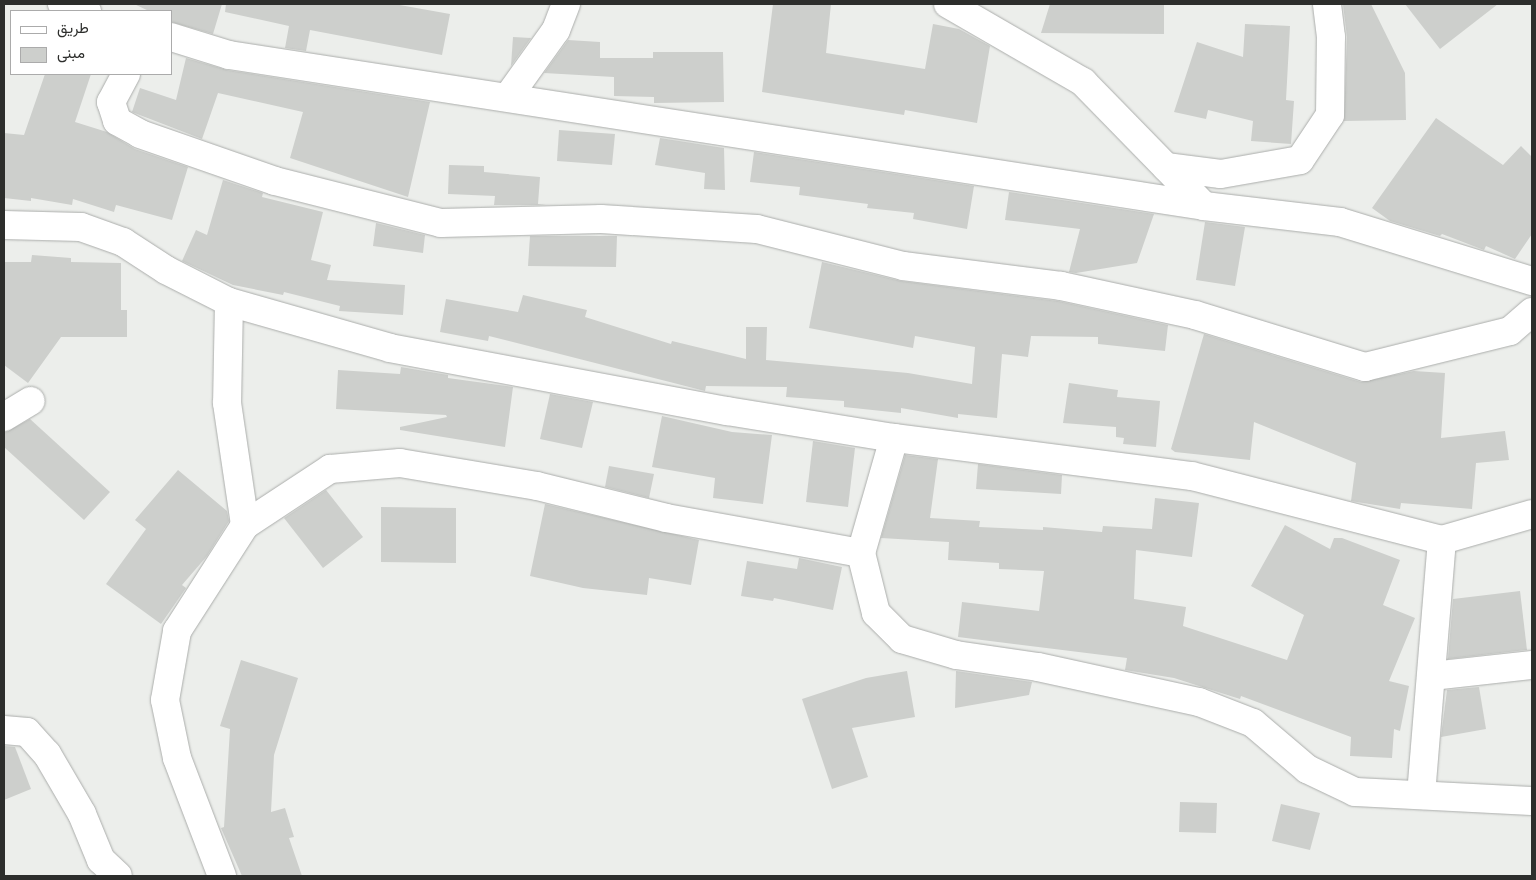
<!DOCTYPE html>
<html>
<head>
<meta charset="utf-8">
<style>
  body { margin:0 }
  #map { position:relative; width:1536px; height:880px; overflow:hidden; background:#eceeeb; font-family:Roboto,Vazirmatn,sans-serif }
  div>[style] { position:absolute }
  .building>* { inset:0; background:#cdcfcc }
  .roads { filter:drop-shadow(0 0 1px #abadab) drop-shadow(0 0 1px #abadab) }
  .minor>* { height:28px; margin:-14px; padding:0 14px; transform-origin:14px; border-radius:14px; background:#fff }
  span { translate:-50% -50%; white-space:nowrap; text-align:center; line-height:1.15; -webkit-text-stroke:4px #fff; paint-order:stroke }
  .frame { position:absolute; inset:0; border:5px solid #2d2e2c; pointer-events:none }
  .legend { position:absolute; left:10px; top:10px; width:162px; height:65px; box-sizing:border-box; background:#fff; border:1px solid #ababab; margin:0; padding:6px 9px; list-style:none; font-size:15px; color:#2d2e2c }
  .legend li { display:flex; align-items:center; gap:10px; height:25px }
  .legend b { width:25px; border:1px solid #ababab }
</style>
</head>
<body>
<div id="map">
  <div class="building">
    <i style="clip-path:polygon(134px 4px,222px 4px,213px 34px,171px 22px,171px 11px,149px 11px)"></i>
    <i style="clip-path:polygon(226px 4px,394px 4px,450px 14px,442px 55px,310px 30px,306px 51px,285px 48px,289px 26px,225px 12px)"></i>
    <i style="clip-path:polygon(773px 4px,831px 4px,826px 53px,925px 69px,933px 24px,959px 29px,990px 46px,977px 123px,905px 110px,904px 115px,762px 92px)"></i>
    <i style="clip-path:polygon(1050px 4px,1164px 4px,1164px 34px,1041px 33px)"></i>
    <i style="clip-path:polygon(1343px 4px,1371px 4px,1405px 73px,1406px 120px,1344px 121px,1347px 37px)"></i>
    <i style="clip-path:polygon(1405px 4px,1498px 4px,1440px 49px)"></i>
    <i style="clip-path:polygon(1245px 24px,1290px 26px,1286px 100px,1294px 101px,1291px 144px,1251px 141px,1253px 121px,1208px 110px,1206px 119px,1174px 112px,1197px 42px,1243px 57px)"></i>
    <i style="clip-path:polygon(513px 37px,531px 38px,511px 66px)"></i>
    <i style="clip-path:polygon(568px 40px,600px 42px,600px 58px,653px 58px,653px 52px,723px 52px,724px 102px,654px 103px,654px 97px,614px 96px,614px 77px,544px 73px)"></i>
    <i style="clip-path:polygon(186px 58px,227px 70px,430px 102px,408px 197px,290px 158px,303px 112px,218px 93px,202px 139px,132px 112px,140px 88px,176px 100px)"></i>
    <i style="clip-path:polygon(45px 74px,91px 74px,75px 122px,107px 132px,135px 149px,188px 167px,172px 220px,116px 205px,114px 212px,73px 199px,72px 205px,31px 198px,31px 201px,4px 198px,4px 133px,24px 135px)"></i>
    <i style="clip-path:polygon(1436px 118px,1503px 165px,1521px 146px,1532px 157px,1532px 234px,1515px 259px,1486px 246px,1484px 250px,1442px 234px,1440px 236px,1390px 221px,1372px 208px)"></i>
    <i style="clip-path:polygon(559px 130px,615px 134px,612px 165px,557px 161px)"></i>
    <i style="clip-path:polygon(660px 138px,724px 148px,725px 190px,704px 189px,705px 173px,655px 165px)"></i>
    <i style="clip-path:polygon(754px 152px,974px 186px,967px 229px,913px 219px,914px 213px,867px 208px,868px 204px,799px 195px,800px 187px,750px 182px)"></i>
    <i style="clip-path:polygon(449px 165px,484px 166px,484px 172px,540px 177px,538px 204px,546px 205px,494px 205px,495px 196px,448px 194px)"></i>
    <i style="clip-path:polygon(223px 180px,263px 193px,262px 197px,323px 212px,311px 260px,331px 265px,327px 280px,405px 285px,403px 315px,339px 311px,340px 306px,284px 292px,283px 295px,233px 285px,182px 261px,196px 230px,207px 235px)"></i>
    <i style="clip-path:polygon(1009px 192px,1154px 214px,1137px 263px,1076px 273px,1069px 272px,1080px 229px,1005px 220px)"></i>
    <i style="clip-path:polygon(1205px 222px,1245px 227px,1235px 286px,1196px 280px)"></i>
    <i style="clip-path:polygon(376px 223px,425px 235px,423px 253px,373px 246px)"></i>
    <i style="clip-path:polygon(530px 236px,617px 236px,616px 267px,528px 266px)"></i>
    <i style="clip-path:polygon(32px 255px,71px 258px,71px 262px,121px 263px,121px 310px,127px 310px,127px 337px,61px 337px,28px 383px,4px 365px,4px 262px,31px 262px)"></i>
    <i style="clip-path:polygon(822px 262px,901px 281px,1058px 301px,1168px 325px,1165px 351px,1098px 344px,1098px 337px,1031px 336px,1028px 357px,1002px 354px,997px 418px,958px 414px,958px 418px,901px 408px,901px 413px,844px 407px,844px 401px,786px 397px,787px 387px,706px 386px,705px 391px,489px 336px,488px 341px,440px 332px,446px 299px,518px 312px,523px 295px,587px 310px,585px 317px,671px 344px,672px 341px,746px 359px,746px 327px,767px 327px,766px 360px,908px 373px,972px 384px,975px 347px,915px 336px,913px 348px,809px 328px)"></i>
    <i style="clip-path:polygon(1204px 334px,1361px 382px,1414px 371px,1445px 373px,1441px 438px,1505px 431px,1509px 460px,1476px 463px,1472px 509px,1401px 503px,1400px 509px,1351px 501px,1356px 463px,1254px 422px,1250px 460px,1175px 452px,1171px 449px)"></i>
    <i style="clip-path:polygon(401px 367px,448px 375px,448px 378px,513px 387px,505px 447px,400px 430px,400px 427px,447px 417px,446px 415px,336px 409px,338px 370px,400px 374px)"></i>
    <i style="clip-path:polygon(1069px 383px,1118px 390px,1117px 397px,1160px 401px,1156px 447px,1123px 444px,1124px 438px,1116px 437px,1116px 427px,1063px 423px)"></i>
    <i style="clip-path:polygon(550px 394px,593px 402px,582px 448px,540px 439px)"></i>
    <i style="clip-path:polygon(662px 416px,732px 432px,772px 435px,763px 504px,713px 498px,715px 478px,652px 467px)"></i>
    <i style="clip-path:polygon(30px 419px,110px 492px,84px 520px,4px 447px,4px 433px)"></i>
    <i style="clip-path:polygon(813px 441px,855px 448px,848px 507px,806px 502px)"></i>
    <i style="clip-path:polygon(905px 455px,938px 459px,930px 518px,980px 521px,979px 527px,1043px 530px,1043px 527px,1102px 532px,1103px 526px,1152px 529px,1155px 498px,1199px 503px,1192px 557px,1136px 550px,1134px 599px,1186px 607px,1183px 626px,1287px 660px,1304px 615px,1251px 586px,1285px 525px,1330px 549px,1334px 538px,1342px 538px,1400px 560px,1383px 605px,1415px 618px,1389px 681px,1409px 686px,1400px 731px,1394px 729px,1392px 758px,1350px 756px,1351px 737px,1241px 696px,1240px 699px,1174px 678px,1125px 670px,1127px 658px,958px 637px,962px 602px,1039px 611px,1044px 571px,999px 569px,999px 563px,948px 560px,949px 542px,881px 538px)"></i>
    <i style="clip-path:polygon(978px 464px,1062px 475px,1061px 494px,976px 489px)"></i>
    <i style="clip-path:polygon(609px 466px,654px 474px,649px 498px,605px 487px)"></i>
    <i style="clip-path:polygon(178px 470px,227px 511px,229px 521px,207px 556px,182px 585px,186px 588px,161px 624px,106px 584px,146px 529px,135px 520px)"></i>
    <i style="clip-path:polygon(326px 490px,363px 537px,323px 568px,284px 518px)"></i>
    <i style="clip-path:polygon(545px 504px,699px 540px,691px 585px,649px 578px,647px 595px,583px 588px,530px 576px)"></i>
    <i style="clip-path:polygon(381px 507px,456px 508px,456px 563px,381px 562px)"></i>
    <i style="clip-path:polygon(799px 558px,842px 567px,833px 610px,774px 598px,773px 601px,741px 596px,747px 561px,797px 569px)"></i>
    <i style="clip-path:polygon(1520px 591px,1527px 650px,1448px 659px,1453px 599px)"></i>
    <i style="clip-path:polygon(241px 660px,298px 678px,274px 755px,271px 812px,285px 808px,294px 837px,289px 838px,302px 876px,242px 876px,221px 828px,224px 827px,230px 729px,220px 726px)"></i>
    <i style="clip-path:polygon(907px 671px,915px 717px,852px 728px,868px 777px,832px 789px,802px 699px,866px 678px)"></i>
    <i style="clip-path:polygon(956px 671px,1032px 682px,1029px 695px,955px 708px)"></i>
    <i style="clip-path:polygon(1479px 687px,1486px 729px,1441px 737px,1447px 690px)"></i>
    <i style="clip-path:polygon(4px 746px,15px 747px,31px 789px,4px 800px)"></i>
    <i style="clip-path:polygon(1180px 802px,1217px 803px,1216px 833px,1179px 832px)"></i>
    <i style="clip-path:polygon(1281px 804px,1320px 813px,1310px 850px,1272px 841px)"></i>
  </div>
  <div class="roads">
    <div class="minor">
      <i style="left:62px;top:4px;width:26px;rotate:16deg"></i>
      <i style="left:948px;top:4px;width:156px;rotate:30deg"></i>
      <i style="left:1083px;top:82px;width:173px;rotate:45.7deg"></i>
      <i style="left:1204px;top:206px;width:137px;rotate:6.7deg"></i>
      <i style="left:1340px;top:222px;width:201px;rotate:17.1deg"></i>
      <i style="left:171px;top:37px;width:61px;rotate:17.2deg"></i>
      <i style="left:229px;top:55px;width:987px;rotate:8.8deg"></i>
      <i style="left:126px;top:74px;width:32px;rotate:118deg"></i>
      <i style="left:111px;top:102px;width:20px;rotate:72deg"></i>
      <i style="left:117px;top:121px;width:26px;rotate:29deg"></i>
      <i style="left:140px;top:134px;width:143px;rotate:19.2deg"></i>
      <i style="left:275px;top:181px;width:171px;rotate:14.2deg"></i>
      <i style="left:441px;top:223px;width:160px;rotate:-1.4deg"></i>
      <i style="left:601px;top:219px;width:156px;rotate:3.7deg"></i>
      <i style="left:757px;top:229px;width:151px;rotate:14.2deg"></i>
      <i style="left:903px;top:266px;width:159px;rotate:7.2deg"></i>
      <i style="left:1061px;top:286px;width:137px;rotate:12.2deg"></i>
      <i style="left:1195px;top:315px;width:178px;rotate:17deg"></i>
      <i style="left:1365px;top:367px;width:149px;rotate:-13.9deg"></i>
      <i style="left:1510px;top:331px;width:29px;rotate:-41deg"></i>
      <i style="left:508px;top:97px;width:82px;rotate:-54.4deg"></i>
      <i style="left:556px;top:30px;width:28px;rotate:-69deg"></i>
      <i style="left:1166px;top:167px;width:55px;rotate:7.3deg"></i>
      <i style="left:1221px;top:174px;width:80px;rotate:-10deg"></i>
      <i style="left:1300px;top:160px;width:54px;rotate:-56.3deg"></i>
      <i style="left:1330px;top:115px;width:78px;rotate:-89.3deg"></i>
      <i style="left:1331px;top:37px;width:33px;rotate:-97deg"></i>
      <i style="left:4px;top:225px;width:77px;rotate:1.5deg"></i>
      <i style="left:81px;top:227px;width:45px;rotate:19.7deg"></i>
      <i style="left:123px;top:242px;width:51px;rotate:33.1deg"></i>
      <i style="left:166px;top:270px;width:71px;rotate:26.9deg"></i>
      <i style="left:229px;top:302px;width:167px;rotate:15.9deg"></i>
      <i style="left:390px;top:348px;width:343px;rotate:10.6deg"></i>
      <i style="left:727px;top:411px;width:169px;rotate:9.2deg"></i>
      <i style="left:894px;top:438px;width:300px;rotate:7.3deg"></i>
      <i style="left:1192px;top:476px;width:258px;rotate:14.4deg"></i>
      <i style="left:1442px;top:540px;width:94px;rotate:-16.1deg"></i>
      <i style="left:229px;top:302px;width:101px;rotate:91.1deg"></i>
      <i style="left:227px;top:403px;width:123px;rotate:81.6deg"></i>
      <i style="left:4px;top:417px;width:31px;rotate:-31deg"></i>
      <i style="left:894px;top:438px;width:120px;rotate:106deg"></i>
      <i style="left:861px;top:553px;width:62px;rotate:76deg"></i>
      <i style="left:876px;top:613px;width:37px;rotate:45deg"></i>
      <i style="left:902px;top:639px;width:56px;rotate:16.5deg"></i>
      <i style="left:956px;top:655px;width:83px;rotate:8.3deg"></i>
      <i style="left:1038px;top:667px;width:165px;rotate:12.3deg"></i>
      <i style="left:1199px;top:702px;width:58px;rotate:21.3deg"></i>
      <i style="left:1253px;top:723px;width:71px;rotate:40.4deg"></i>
      <i style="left:1307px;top:769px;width:53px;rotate:25.6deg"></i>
      <i style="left:1355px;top:792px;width:177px;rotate:2.9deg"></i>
      <i style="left:1432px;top:676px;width:101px;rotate:-6.3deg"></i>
      <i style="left:4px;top:730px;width:23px;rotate:5deg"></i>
      <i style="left:27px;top:732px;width:30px;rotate:48deg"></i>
      <i style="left:47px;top:754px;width:69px;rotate:59.7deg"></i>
      <i style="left:82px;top:814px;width:50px;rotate:67.6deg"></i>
      <i style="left:101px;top:860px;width:23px;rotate:43deg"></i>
      <i style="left:1421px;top:795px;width:256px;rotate:-85.3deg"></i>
      <i style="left:222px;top:876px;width:126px;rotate:-110.9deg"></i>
      <i style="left:177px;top:758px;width:59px;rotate:-101.7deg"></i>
      <i style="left:165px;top:700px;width:70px;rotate:-80.1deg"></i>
      <i style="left:177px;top:631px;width:126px;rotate:-57.3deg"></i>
      <i style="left:245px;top:525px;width:102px;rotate:-33.4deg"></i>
      <i style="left:330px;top:469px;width:70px;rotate:-4.9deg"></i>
      <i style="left:400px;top:463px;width:139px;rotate:9.5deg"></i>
      <i style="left:537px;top:486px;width:133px;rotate:13.9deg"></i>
      <i style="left:666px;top:518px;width:198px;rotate:10.2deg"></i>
    </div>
  </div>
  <div class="frame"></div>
  <ul class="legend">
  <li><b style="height:6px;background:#fff"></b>طريق</li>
  <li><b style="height:14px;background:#cdcfcc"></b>مبنى</li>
  </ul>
</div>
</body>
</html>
